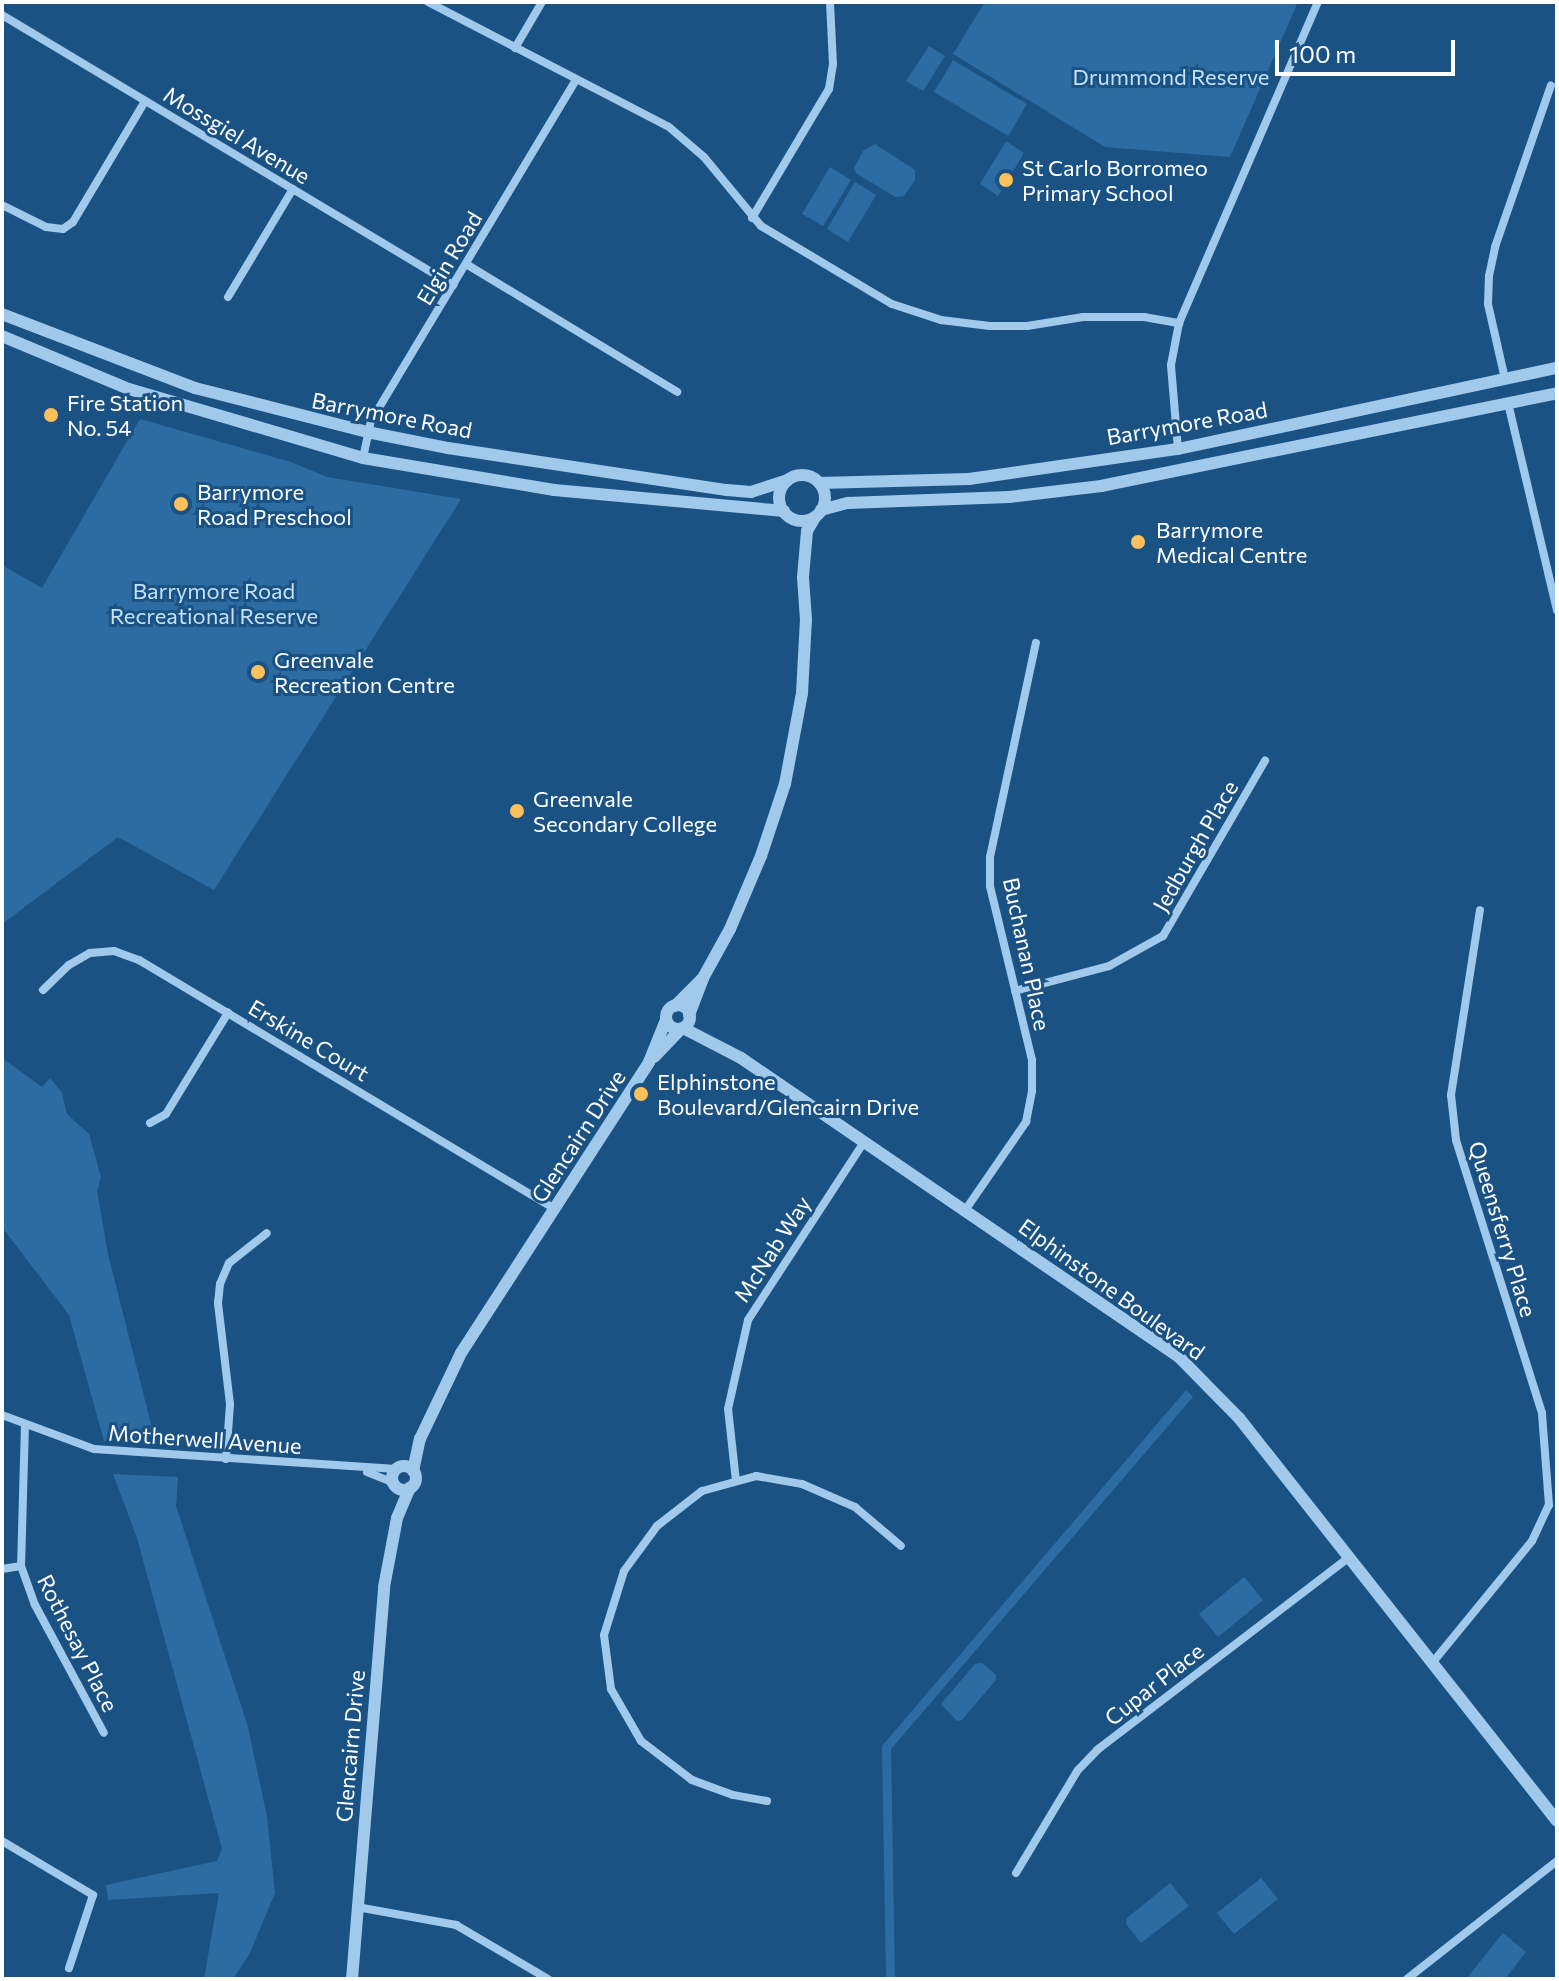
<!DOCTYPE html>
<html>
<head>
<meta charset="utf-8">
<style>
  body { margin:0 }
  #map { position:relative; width:1559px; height:1981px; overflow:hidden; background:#1a5284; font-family:Commissioner,sans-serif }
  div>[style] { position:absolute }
  .green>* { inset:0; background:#2d6ca3 }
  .minor>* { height:8px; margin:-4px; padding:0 4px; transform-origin:4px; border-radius:4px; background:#a0c9ec }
  .tertiary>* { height:12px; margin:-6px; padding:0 6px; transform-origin:6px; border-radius:6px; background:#a0c9ec }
  .tertiary>.ring { margin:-6px; padding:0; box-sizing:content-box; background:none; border:12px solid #a0c9ec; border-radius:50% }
  .dots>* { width:22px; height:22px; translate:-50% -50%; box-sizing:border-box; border:4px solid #1a5284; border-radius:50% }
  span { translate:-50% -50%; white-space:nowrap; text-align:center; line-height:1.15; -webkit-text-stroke:6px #1a5284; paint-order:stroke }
  .park-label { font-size:22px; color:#c5e1f9 }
  .street-label { font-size:22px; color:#fff }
  .poi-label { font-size:22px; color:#fff }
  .left { translate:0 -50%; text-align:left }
  .frame { position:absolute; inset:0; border:4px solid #fff; pointer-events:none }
  .scale { position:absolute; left:1275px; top:40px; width:180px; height:36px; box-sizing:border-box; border:4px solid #fff; border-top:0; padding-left:10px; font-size:24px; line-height:28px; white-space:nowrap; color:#fff; -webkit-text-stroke:6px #1a5284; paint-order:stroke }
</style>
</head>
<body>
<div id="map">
  <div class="green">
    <i style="clip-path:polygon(985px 2px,1298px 2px,1230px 157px,1105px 147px,953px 54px)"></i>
    <i style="clip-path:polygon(929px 46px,945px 56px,923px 91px,906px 81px)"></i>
    <i style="clip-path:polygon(953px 60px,1027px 104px,1008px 136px,934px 92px)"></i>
    <i style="clip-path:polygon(1006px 141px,1024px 153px,998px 196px,980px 184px)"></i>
    <i style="clip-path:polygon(875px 144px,915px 170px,915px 180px,904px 196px,895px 197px,856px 173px,854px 168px,863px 151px)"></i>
    <i style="clip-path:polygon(830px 167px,851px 180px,823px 226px,802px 214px)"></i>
    <i style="clip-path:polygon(855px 182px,876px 195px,848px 242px,827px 229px)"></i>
    <i style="clip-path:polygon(140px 419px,291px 462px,327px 477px,461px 499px,214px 890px,118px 837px,2px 924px,2px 565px,42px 588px)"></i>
    <i style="clip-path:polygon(2px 1058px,42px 1087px,50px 1078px,62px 1093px,67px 1114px,89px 1134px,101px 1177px,97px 1191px,108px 1254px,156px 1444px,104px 1441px,69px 1315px,2px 1227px)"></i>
    <i style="clip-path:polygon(1186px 1390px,1193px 1397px,891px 1749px,895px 1979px,886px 1979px,882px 1746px)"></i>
    <i style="clip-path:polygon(113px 1474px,178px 1477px,176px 1506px,248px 1727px,267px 1817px,275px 1893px,249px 1955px,233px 1979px,204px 1979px,219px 1893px,108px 1900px,106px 1885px,217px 1861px,222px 1849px,137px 1538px)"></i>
    <i style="clip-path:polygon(1244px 1577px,1263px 1600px,1218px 1637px,1199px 1614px)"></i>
    <i style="clip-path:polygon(982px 1663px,996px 1675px,996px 1680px,962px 1720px,957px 1721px,941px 1704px,975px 1664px)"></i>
    <i style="clip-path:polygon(1261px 1878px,1278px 1899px,1234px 1934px,1217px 1913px)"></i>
    <i style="clip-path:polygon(1170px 1883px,1189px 1906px,1141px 1943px,1126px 1924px,1127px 1918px)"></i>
    <i style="clip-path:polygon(1503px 1933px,1526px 1952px,1505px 1979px,1466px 1979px)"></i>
  </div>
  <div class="minor">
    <i style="left:428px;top:2px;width:271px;rotate:27.4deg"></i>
    <i style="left:669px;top:127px;width:46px;rotate:40.6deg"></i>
    <i style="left:704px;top:157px;width:89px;rotate:50.4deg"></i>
    <i style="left:761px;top:226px;width:152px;rotate:30.8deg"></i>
    <i style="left:892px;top:304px;width:52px;rotate:18.1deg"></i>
    <i style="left:941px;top:320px;width:49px;rotate:7deg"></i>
    <i style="left:990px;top:326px;width:37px"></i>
    <i style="left:1027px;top:326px;width:57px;rotate:-9.1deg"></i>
    <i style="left:1083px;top:317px;width:61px"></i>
    <i style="left:1144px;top:317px;width:36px;rotate:10deg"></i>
    <i style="left:2px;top:15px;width:526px;rotate:30.91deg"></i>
    <i style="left:515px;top:48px;width:53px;rotate:-59.6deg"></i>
    <i style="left:2px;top:205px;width:49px;rotate:26.6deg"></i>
    <i style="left:46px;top:227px;width:17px;rotate:7deg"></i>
    <i style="left:63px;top:229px;width:12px;rotate:-35deg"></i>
    <i style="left:73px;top:222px;width:141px;rotate:-59.2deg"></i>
    <i style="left:752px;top:218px;width:150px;rotate:-59.2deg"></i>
    <i style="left:829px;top:89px;width:25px;rotate:-81deg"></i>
    <i style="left:833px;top:64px;width:62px;rotate:-92.8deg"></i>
    <i style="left:466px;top:264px;width:247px;rotate:31.2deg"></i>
    <i style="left:228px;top:297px;width:126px;rotate:-59deg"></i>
    <i style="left:1505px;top:379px;width:77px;rotate:-102.8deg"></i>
    <i style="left:1488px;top:304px;width:28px;rotate:-88deg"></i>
    <i style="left:1489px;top:276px;width:30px;rotate:-78deg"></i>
    <i style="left:1495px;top:247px;width:171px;rotate:-70.9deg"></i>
    <i style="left:1508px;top:403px;width:213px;rotate:76.7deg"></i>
    <i style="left:1178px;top:449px;width:84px;rotate:-94.8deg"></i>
    <i style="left:1171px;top:365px;width:43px;rotate:-79.2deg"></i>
    <i style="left:1179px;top:323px;width:350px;rotate:-66.6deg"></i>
    <i style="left:363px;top:458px;width:38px;rotate:-78deg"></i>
    <i style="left:371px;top:421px;width:398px;rotate:-59deg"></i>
    <i style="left:43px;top:990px;width:36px;rotate:-44deg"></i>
    <i style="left:69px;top:965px;width:24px;rotate:-30deg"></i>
    <i style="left:90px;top:953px;width:24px;rotate:-5deg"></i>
    <i style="left:114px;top:951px;width:27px;rotate:20deg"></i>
    <i style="left:139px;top:960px;width:485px;rotate:30.9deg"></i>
    <i style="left:1015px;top:991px;width:97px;rotate:-14.9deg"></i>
    <i style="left:1109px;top:966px;width:62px;rotate:-29.1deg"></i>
    <i style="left:1163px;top:936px;width:203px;rotate:-59.8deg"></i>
    <i style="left:150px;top:1123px;width:18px;rotate:-29deg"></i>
    <i style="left:166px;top:1114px;width:119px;rotate:-58.5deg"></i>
    <i style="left:966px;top:1209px;width:106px;rotate:-55.4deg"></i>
    <i style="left:1026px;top:1122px;width:32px;rotate:-79deg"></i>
    <i style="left:1032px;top:1091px;width:31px;rotate:-90deg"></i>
    <i style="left:1032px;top:1060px;width:179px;rotate:-103.6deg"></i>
    <i style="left:990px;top:886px;width:29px;rotate:-90deg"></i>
    <i style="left:990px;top:857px;width:219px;rotate:-77.9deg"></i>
    <i style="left:2px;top:1415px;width:98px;rotate:20.3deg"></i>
    <i style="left:94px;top:1449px;width:303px;rotate:3.8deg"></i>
    <i style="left:25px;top:1424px;width:142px;rotate:91.6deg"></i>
    <i style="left:21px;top:1566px;width:41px;rotate:70.3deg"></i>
    <i style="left:35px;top:1605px;width:145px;rotate:61.7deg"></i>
    <i style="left:226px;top:1459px;width:55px;rotate:-85.8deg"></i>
    <i style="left:230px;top:1404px;width:102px;rotate:-96.8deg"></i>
    <i style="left:218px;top:1303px;width:19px;rotate:-84deg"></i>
    <i style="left:220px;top:1284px;width:23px;rotate:-67deg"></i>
    <i style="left:229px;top:1263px;width:48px;rotate:-38.3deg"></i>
    <i style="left:367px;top:1472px;width:27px;rotate:22deg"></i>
    <i style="left:736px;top:1481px;width:72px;rotate:-96.3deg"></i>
    <i style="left:728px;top:1409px;width:91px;rotate:-77.3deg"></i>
    <i style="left:748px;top:1320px;width:212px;rotate:-56.9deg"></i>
    <i style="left:2px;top:1569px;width:19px;rotate:-9deg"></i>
    <i style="left:1433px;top:1662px;width:156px;rotate:-50.7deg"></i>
    <i style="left:1532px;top:1541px;width:40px;rotate:-65deg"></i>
    <i style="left:1549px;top:1505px;width:92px;rotate:-94.4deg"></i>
    <i style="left:1542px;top:1413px;width:286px;rotate:-107.5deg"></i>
    <i style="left:1456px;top:1140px;width:45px;rotate:-96.3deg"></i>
    <i style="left:1451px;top:1095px;width:187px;rotate:-81.1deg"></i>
    <i style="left:767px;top:1801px;width:35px;rotate:-170deg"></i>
    <i style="left:733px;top:1795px;width:44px;rotate:-159.9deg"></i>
    <i style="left:692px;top:1780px;width:64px;rotate:-142.6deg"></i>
    <i style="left:641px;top:1741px;width:60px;rotate:-120deg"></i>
    <i style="left:611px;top:1689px;width:54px;rotate:-97.4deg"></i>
    <i style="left:604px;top:1635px;width:67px;rotate:-72.6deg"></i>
    <i style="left:624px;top:1571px;width:56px;rotate:-53.7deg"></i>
    <i style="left:657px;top:1526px;width:57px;rotate:-37.9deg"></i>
    <i style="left:702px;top:1491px;width:56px;rotate:-15.5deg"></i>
    <i style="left:756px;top:1476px;width:47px;rotate:9.9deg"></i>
    <i style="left:802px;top:1484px;width:58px;rotate:23.5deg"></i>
    <i style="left:855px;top:1507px;width:60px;rotate:40.3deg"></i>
    <i style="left:2px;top:1841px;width:106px;rotate:30.7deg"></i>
    <i style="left:93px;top:1895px;width:77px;rotate:108.2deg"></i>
    <i style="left:1016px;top:1873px;width:120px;rotate:-59deg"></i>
    <i style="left:1078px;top:1770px;width:28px;rotate:-46deg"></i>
    <i style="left:1097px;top:1750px;width:317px;rotate:-37.4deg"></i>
    <i style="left:357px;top:1907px;width:101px;rotate:10.3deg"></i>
    <i style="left:456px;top:1925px;width:107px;rotate:30.4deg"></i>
    <i style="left:1407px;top:1979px;width:191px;rotate:-38.2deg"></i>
  </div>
  <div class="tertiary">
    <i style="left:2px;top:314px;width:207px;rotate:21deg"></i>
    <i style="left:195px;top:388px;width:178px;rotate:14.3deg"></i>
    <i style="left:367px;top:432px;width:83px;rotate:11.2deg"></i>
    <i style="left:448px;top:448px;width:282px;rotate:8.6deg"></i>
    <i style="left:727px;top:490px;width:24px;rotate:5deg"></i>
    <i style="left:751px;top:492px;width:39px;rotate:-18deg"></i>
    <i style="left:2px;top:336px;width:138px;rotate:22.7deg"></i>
    <i style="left:129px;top:389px;width:244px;rotate:16.4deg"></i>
    <i style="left:363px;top:458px;width:194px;rotate:9.5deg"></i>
    <i style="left:554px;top:490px;width:231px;rotate:5.2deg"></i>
    <i class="ring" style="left:779px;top:475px;width:34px;height:34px"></i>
    <i style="left:820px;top:483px;width:149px;rotate:-1.5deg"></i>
    <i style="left:969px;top:479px;width:211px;rotate:-8.2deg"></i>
    <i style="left:1178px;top:449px;width:388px;rotate:-12.1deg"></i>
    <i style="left:821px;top:510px;width:28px;rotate:-15deg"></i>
    <i style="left:848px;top:503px;width:161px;rotate:-2.1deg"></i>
    <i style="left:1009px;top:497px;width:93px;rotate:-6.8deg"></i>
    <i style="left:1101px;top:486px;width:465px;rotate:-11.5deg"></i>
    <i class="ring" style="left:666px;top:1005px;width:12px;height:12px"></i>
    <i style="left:675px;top:1006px;width:37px;rotate:-45deg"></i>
    <i style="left:689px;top:1015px;width:40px;rotate:-69deg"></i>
    <i style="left:703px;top:978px;width:56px;rotate:-61.1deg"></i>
    <i style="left:730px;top:929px;width:79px;rotate:-67deg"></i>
    <i style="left:761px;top:856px;width:76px;rotate:-71.6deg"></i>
    <i style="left:785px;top:784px;width:93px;rotate:-79.4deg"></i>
    <i style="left:802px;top:693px;width:73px;rotate:-86.9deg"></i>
    <i style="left:806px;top:620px;width:43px;rotate:-94deg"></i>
    <i style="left:803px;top:577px;width:46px;rotate:-85deg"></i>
    <i style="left:807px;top:531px;width:16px;rotate:-60deg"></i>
    <i style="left:683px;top:1028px;width:65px;rotate:27.3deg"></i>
    <i style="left:741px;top:1058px;width:530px;rotate:34.32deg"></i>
    <i style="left:1179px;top:1357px;width:86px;rotate:45.5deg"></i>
    <i style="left:1239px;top:1418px;width:513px;rotate:51.72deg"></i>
    <i style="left:654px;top:1057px;width:39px;rotate:-46deg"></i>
    <i class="ring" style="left:392px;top:1466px;width:12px;height:12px"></i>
    <i style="left:413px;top:1471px;width:33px;rotate:-78deg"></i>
    <i style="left:420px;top:1439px;width:95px;rotate:-64.5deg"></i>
    <i style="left:461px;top:1353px;width:346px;rotate:-57.1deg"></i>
    <i style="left:649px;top:1062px;width:45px;rotate:-68deg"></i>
    <i style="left:352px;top:1979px;width:393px;rotate:-85.3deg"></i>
    <i style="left:384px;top:1587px;width:70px;rotate:-79.3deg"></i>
    <i style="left:397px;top:1518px;width:33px;rotate:-67deg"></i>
  </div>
  <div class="dots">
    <i style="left:1006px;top:180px;background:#fec05b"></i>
    <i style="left:51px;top:415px;background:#fec05b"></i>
    <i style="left:181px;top:504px;background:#fec05b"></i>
    <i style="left:1138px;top:542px;background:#fec05b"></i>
    <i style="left:258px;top:672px;background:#fec05b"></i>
    <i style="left:517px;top:811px;background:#fec05b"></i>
    <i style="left:641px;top:1094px;background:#fec05b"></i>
  </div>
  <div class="park-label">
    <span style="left:1171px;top:77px">Drummond Reserve</span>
    <span style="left:214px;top:603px">Barrymore Road<br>Recreational Reserve</span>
  </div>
  <div class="street-label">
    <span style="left:237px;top:135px;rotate:31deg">Mossgiel Avenue</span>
    <span style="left:449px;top:258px;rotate:-59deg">Elgin Road</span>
    <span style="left:392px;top:415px;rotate:11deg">Barrymore Road</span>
    <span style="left:1187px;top:423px;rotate:-10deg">Barrymore Road</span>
    <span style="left:1195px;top:846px;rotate:-60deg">Jedburgh Place</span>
    <span style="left:1027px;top:954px;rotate:78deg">Buchanan Place</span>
    <span style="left:309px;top:1040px;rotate:31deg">Erskine Court</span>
    <span style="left:578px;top:1136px;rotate:-57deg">Glencairn Drive</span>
    <span style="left:1503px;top:1229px;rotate:73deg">Queensferry Place</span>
    <span style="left:772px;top:1249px;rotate:-57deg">McNab Way</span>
    <span style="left:1112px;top:1289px;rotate:36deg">Elphinstone Boulevard</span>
    <span style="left:205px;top:1439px;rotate:4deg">Motherwell Avenue</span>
    <span style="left:78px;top:1643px;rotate:63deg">Rothesay Place</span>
    <span style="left:1154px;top:1684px;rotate:-38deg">Cupar Place</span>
    <span style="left:350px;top:1746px;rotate:-85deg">Glencairn Drive</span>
  </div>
  <div class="poi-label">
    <span class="left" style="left:1022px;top:180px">St Carlo Borromeo<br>Primary School</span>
    <span class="left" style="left:67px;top:415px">Fire Station<br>No. 54</span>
    <span class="left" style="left:197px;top:504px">Barrymore<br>Road Preschool</span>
    <span class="left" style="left:1156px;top:542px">Barrymore<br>Medical Centre</span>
    <span class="left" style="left:274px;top:672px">Greenvale<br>Recreation Centre</span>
    <span class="left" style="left:533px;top:811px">Greenvale<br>Secondary College</span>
    <span class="left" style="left:657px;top:1094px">Elphinstone<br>Boulevard/Glencairn Drive</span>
  </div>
  <div class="frame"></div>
  <div class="scale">100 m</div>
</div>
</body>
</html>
